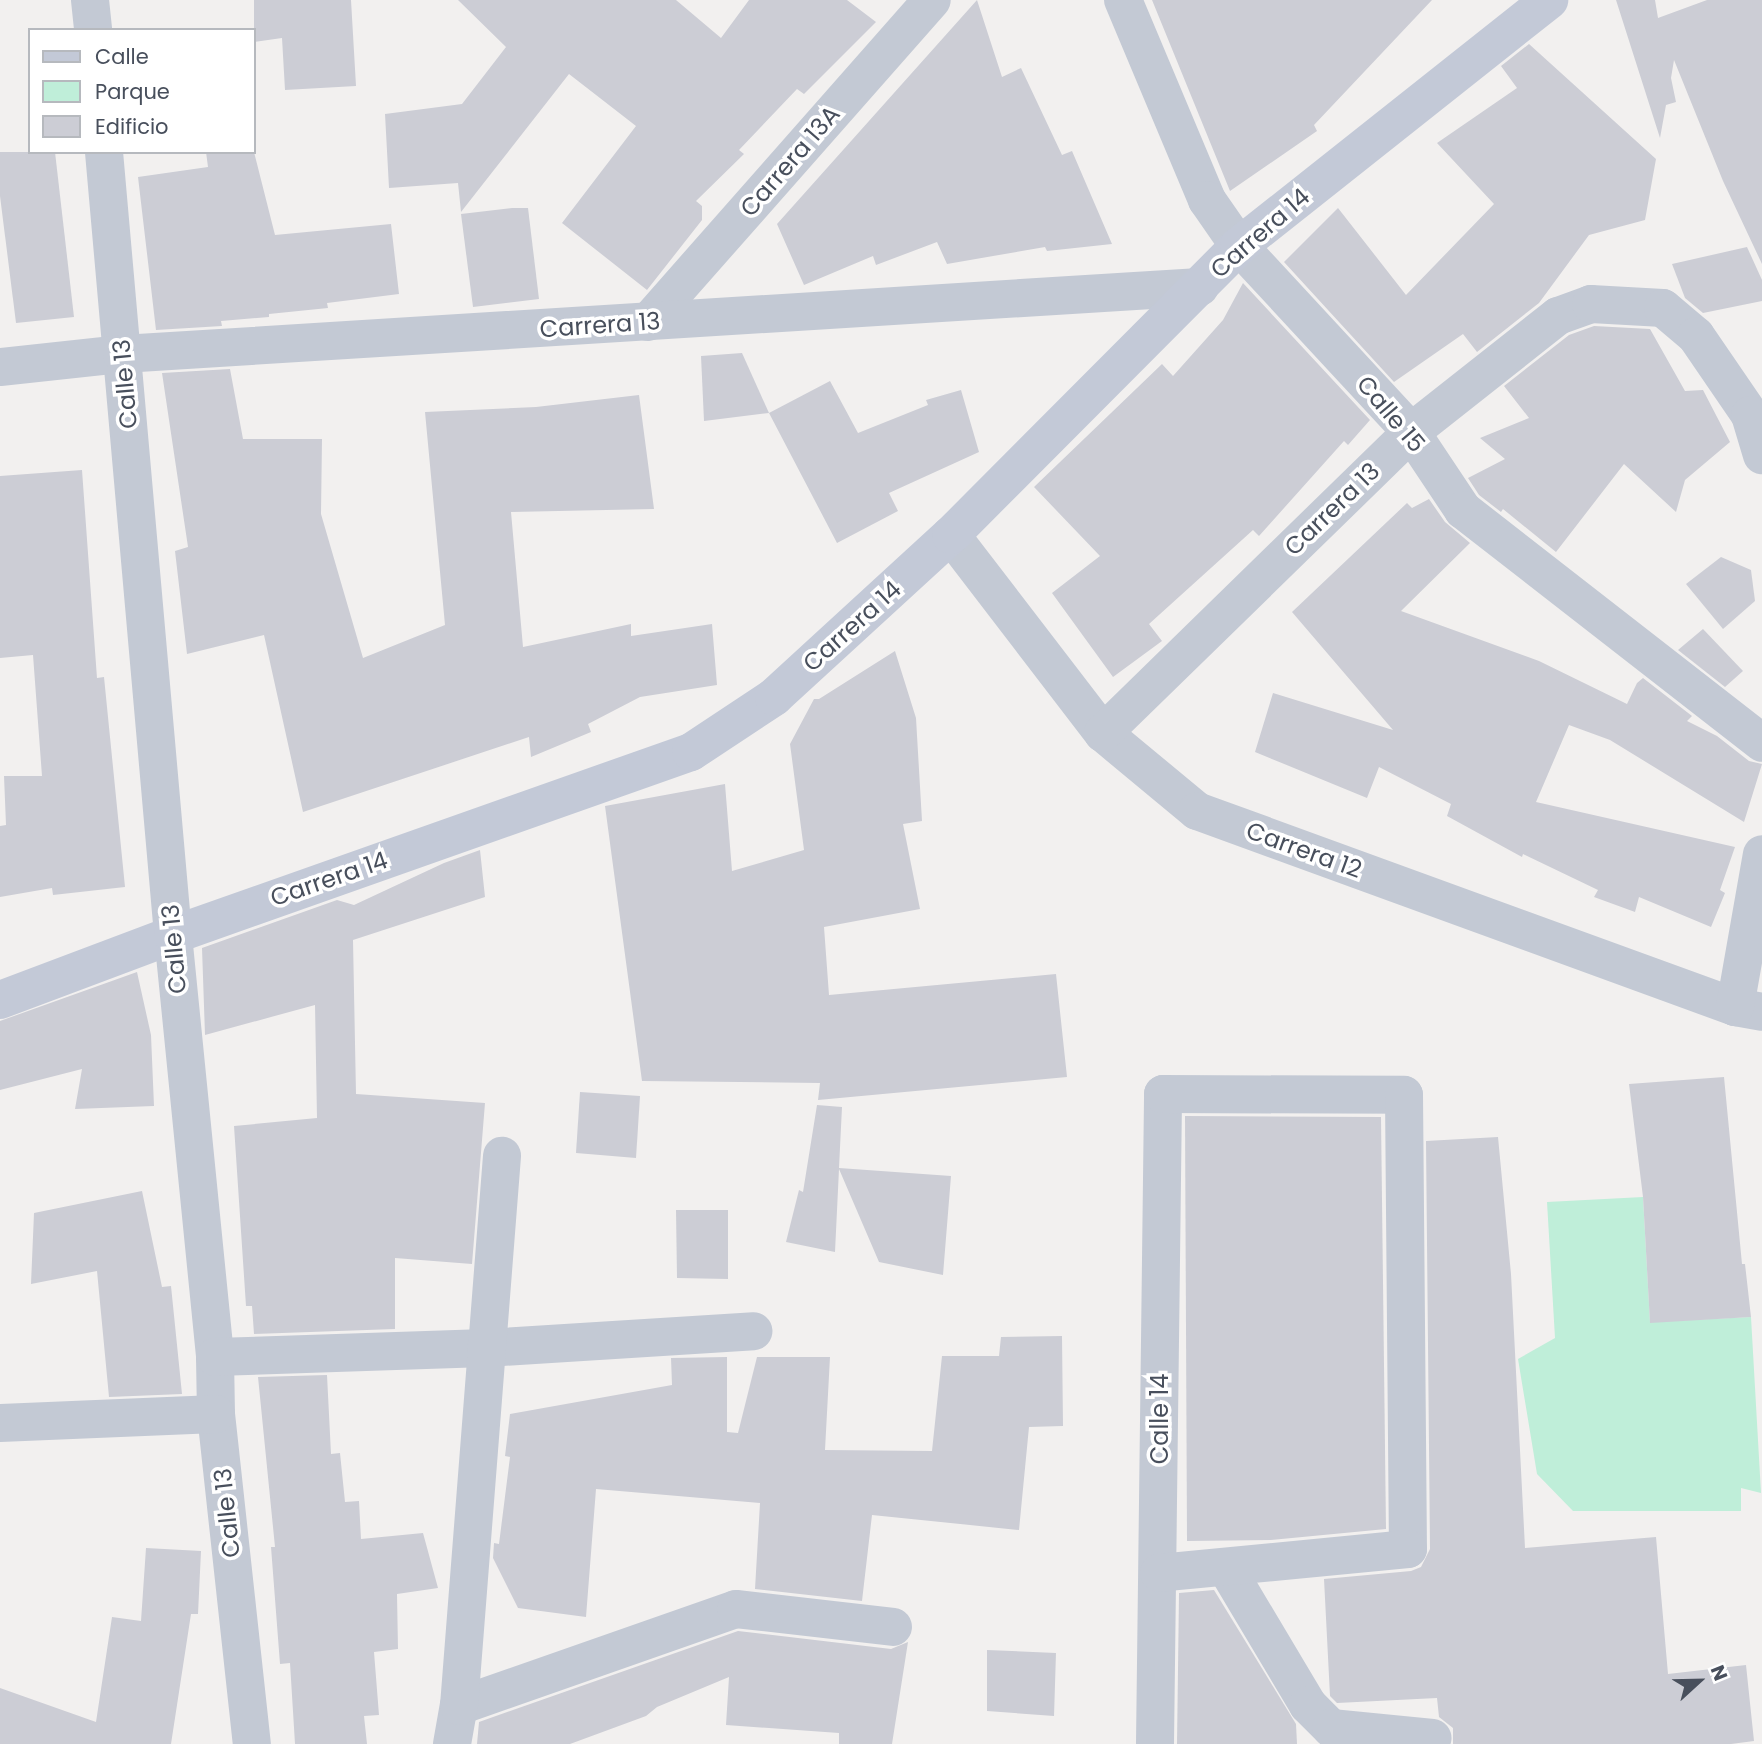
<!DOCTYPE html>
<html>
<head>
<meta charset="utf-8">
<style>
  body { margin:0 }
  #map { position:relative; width:1762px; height:1744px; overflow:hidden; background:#f2f0ef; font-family:Poppins,sans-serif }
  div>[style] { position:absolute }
  .green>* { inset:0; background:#bfeed9 }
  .building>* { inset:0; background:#cccdd5 }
  .street>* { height:38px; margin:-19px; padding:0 19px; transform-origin:19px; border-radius:19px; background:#c3c9d4 }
  .secondary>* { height:38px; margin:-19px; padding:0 19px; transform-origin:19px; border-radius:19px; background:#c3c9d7 }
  span { translate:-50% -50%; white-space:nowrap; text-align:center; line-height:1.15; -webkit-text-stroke:7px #fff; paint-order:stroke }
  .street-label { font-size:24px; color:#484f5c }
  .legend { position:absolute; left:28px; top:28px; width:228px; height:126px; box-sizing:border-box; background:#fff; border:2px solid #b6b9be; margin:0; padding:9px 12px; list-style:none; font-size:21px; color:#484f5c }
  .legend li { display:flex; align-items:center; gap:14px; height:35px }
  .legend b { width:35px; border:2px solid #b6b9be }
  .north { position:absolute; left:1664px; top:1646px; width:70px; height:70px; -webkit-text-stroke:5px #fff; paint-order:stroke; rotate:68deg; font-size:19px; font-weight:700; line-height:28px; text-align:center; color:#484f5c }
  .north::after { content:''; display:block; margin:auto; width:24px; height:32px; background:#484f5c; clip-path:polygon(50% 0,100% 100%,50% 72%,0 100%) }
</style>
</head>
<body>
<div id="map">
  <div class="green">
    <i style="clip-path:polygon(1643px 1197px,1650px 1322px,1751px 1317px,1761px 1493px,1741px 1488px,1741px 1511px,1573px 1511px,1537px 1474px,1518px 1359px,1555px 1338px,1547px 1202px)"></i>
  </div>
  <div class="building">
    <i style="clip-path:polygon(254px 0,351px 0,356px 86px,285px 90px,282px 38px,254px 42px)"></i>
    <i style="clip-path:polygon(458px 0,676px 0,721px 38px,749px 0,847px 0,876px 22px,804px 94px,797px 89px,739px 150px,744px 154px,696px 201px,702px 206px,702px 220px,647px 290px,562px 223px,636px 126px,569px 74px,461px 212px,458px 183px,389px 188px,385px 114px,462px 104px,506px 47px)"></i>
    <i style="clip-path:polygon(977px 0,1002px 77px,1021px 68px,1062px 155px,1072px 151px,1112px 244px,1047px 251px,1045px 247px,947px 264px,937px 242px,876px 265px,873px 256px,804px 285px,777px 224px)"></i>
    <i style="clip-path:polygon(1152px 0,1432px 0,1314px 125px,1317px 131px,1230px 191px)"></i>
    <i style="clip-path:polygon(1616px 0,1655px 0,1658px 18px,1707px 0,1762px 0,1762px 264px,1723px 181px,1674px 60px,1671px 78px,1676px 102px,1666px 105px,1660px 138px)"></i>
    <i style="clip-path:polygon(1529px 44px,1656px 159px,1645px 220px,1589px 235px,1539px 303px,1477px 352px,1463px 334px,1394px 382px,1284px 262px,1338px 208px,1406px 295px,1494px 204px,1437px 143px,1517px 88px,1501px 66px)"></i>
    <i style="clip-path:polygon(0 152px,55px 152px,74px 317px,16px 323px,0 196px)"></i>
    <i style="clip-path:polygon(206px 152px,254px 152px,275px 235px,391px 224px,399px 294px,327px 303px,328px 308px,269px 314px,269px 317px,221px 321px,222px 326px,156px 330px,138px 177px,208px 167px)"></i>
    <i style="clip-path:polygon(512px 208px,528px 208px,539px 299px,473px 307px,461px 214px)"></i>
    <i style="clip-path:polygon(1747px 247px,1762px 280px,1762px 301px,1703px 313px,1685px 298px,1672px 264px)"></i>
    <i style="clip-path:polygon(1243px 283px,1370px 420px,1348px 445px,1344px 441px,1259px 536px,1253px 530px,1149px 624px,1162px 641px,1113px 677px,1052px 593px,1100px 556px,1034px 487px,1162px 364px,1173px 376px,1223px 320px)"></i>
    <i style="clip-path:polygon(1594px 326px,1650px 329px,1685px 391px,1703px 390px,1730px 442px,1685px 480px,1676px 512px,1624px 464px,1556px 552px,1503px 509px,1501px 512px,1479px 495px,1468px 478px,1505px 459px,1480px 438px,1529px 418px,1504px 386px,1569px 335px)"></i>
    <i style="clip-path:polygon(742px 353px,769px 413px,704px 421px,701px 356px)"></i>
    <i style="clip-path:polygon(230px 369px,243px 439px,322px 439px,321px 514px,363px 658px,445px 625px,425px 412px,536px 407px,639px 395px,654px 509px,511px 512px,523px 647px,631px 624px,631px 636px,712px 624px,717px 685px,640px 697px,588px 724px,591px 732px,531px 757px,529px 737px,303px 812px,264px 635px,187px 654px,175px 551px,188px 547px,162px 373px)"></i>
    <i style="clip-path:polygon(830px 381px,858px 433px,928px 405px,926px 400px,961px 390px,979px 452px,889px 493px,898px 511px,837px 543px,769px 413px)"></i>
    <i style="clip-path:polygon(82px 470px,97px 678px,104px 677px,125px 887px,53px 895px,52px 888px,0 897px,0 826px,6px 825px,4px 776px,42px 776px,33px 655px,0 658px,0 476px)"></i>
    <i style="clip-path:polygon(1429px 499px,1445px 522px,1470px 543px,1401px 611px,1539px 661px,1627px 704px,1637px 683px,1643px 678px,1692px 716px,1687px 721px,1717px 736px,1749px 761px,1762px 764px,1744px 822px,1610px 740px,1569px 725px,1536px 802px,1735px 847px,1720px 890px,1725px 893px,1711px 927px,1639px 897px,1635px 912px,1594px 897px,1598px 890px,1523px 854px,1522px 857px,1447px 816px,1451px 804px,1379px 767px,1367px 798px,1255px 752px,1273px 693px,1393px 730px,1292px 612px,1407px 503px,1412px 508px)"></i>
    <i style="clip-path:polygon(1721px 557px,1751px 570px,1755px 601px,1723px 629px,1686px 584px)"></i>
    <i style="clip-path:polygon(1703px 629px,1743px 671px,1725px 687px,1678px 650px)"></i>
    <i style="clip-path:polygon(895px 651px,916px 718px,922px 821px,903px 824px,920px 909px,824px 927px,829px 995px,1056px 974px,1067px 1077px,818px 1100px,820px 1083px,642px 1081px,605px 806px,725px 784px,732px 871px,804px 850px,790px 744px,814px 699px,819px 699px)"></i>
    <i style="clip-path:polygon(480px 850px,485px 897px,353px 940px,356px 1094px,485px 1103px,472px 1264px,395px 1258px,395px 1329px,254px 1334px,252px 1306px,246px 1306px,234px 1126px,317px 1118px,315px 1005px,205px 1035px,202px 948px,337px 900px,354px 905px,444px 863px)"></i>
    <i style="clip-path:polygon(137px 972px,151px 1035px,154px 1106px,75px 1109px,82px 1069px,0 1090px,0 1021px)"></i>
    <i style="clip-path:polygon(1724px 1077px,1742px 1264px,1745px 1264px,1751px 1317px,1650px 1323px,1643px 1197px,1629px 1084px)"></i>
    <i style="clip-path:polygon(580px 1092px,640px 1096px,636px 1158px,576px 1153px)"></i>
    <i style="clip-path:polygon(817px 1105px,842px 1107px,839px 1168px,951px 1176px,943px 1275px,879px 1262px,839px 1169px,835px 1252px,786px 1242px,799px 1190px,803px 1192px)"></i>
    <i style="clip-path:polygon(1185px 1116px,1381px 1117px,1386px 1529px,1271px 1540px,1187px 1541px)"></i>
    <i style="clip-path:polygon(1498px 1137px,1511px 1274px,1525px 1548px,1656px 1537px,1668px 1674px,1746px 1665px,1754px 1741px,1731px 1744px,1453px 1744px,1453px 1728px,1439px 1717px,1437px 1698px,1337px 1703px,1330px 1696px,1324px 1579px,1411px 1571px,1421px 1567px,1430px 1549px,1426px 1141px)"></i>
    <i style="clip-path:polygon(142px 1191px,162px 1287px,171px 1286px,182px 1394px,109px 1397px,97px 1271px,31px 1284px,34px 1213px)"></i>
    <i style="clip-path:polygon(676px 1210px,728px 1210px,728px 1279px,677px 1278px)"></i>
    <i style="clip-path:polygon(1062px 1336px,1063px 1426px,1029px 1427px,1019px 1530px,872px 1515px,862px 1601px,755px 1589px,760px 1503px,596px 1489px,586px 1617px,518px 1608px,493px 1558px,494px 1543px,499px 1544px,510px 1457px,505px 1456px,510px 1414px,672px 1385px,671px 1358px,727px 1357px,727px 1432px,738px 1433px,757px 1357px,830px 1357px,825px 1450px,932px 1451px,942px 1356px,999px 1356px,1001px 1337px)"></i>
    <i style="clip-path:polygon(327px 1375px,331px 1454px,340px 1453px,345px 1502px,359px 1501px,361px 1539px,423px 1533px,438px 1588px,397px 1594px,398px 1649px,374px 1652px,379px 1715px,364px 1716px,367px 1744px,295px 1744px,290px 1663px,280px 1664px,271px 1547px,275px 1547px,258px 1377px)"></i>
    <i style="clip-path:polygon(146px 1548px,201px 1551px,198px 1614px,191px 1614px,171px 1744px,0 1744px,0 1688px,96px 1722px,112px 1617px,141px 1621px)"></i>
    <i style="clip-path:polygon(1214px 1590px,1296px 1724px,1297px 1744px,1177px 1744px,1179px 1593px)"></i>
    <i style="clip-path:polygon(738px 1631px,891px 1649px,908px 1642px,892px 1744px,839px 1744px,839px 1733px,726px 1725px,729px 1677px,657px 1707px,646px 1716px,570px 1744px,477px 1744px,479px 1722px)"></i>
    <i style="clip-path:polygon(987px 1650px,1056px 1653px,1054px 1716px,987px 1711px)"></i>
  </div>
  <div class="street">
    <i style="left:90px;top:0;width:30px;rotate:84deg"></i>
    <i style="left:1123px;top:0;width:217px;rotate:67.2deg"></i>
    <i style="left:1207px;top:200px;width:56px;rotate:55.2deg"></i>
    <i style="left:1239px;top:246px;width:253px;rotate:47.2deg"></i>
    <i style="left:1411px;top:432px;width:94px;rotate:56.3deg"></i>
    <i style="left:1463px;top:510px;width:379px;rotate:37.9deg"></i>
    <i style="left:104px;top:152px;width:786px;rotate:84.96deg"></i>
    <i style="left:173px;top:935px;width:424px;rotate:84.3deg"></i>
    <i style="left:215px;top:1357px;width:57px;rotate:89deg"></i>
    <i style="left:216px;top:1414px;width:332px;rotate:83.8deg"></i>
    <i style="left:648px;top:322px;width:429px;rotate:-48.6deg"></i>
    <i style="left:0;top:367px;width:123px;rotate:-6.1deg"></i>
    <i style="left:122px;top:354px;width:1080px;rotate:-3.56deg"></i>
    <i style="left:951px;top:535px;width:250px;rotate:52.5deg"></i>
    <i style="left:1103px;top:733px;width:122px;rotate:39.7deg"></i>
    <i style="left:1197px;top:811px;width:573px;rotate:20.02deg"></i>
    <i style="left:1735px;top:1007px;width:27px;rotate:10deg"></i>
    <i style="left:1103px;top:733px;width:431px;rotate:-44.3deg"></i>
    <i style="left:1411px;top:432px;width:187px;rotate:-38.3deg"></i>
    <i style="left:1558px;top:316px;width:35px;rotate:-20deg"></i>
    <i style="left:1591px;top:304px;width:72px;rotate:3.2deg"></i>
    <i style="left:1663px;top:308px;width:43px;rotate:40.3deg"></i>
    <i style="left:1696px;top:336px;width:96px;rotate:55.6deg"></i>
    <i style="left:1750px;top:415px;width:42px;rotate:73.3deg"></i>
    <i style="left:1735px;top:1007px;width:155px;rotate:-80deg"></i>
    <i style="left:215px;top:1357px;width:271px;rotate:-1.9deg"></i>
    <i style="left:486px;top:1348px;width:268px;rotate:-3.6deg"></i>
    <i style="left:0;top:1423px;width:216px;rotate:-2.4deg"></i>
    <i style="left:1227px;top:1569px;width:158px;rotate:59.2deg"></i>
    <i style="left:1308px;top:1705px;width:33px;rotate:45deg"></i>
    <i style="left:1331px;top:1728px;width:102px;rotate:5.6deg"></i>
    <i style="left:459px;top:1706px;width:293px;rotate:-19.3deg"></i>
    <i style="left:736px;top:1609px;width:158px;rotate:6.5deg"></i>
    <i style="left:452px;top:1744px;width:39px;rotate:-80deg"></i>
    <i style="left:459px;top:1706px;width:552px;rotate:-85.53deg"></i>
    <i style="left:1155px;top:1744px;width:650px;rotate:-89.29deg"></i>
    <i style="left:1163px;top:1094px;width:241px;rotate:0.2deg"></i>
    <i style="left:1404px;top:1095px;width:454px;rotate:89.5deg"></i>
    <i style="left:1408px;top:1549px;width:250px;rotate:174.5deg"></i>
  </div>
  <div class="secondary">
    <i style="left:0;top:1000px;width:185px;rotate:-20.6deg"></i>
    <i style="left:173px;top:935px;width:549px;rotate:-19.46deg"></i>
    <i style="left:691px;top:752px;width:100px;rotate:-33.5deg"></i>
    <i style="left:774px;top:697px;width:240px;rotate:-42.5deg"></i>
    <i style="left:951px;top:535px;width:408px;rotate:-45.1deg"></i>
    <i style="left:1239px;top:246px;width:396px;rotate:-38.4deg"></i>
  </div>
  <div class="street-label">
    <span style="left:790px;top:161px;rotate:-49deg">Carrera 13A</span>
    <span style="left:1260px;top:233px;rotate:-41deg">Carrera 14</span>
    <span style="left:600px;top:325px;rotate:-4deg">Carrera 13</span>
    <span style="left:125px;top:384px;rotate:-95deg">Calle 13</span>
    <span style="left:1391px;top:414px;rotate:50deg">Calle 15</span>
    <span style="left:1332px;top:509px;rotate:-44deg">Carrera 13</span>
    <span style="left:852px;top:626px;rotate:-42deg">Carrera 14</span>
    <span style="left:1304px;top:850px;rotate:20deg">Carrera 12</span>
    <span style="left:329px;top:879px;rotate:-19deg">Carrera 14</span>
    <span style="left:174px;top:949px;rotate:-95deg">Calle 13</span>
    <span style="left:1160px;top:1419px;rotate:-90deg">Calle 14</span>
    <span style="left:227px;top:1513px;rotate:-96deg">Calle 13</span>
  </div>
  <ul class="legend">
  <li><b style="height:9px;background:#c3c9d7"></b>Calle</li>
  <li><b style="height:19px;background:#bfeed9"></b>Parque</li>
  <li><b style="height:19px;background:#cccdd5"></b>Edificio</li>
  </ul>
  <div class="north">N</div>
</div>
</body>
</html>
